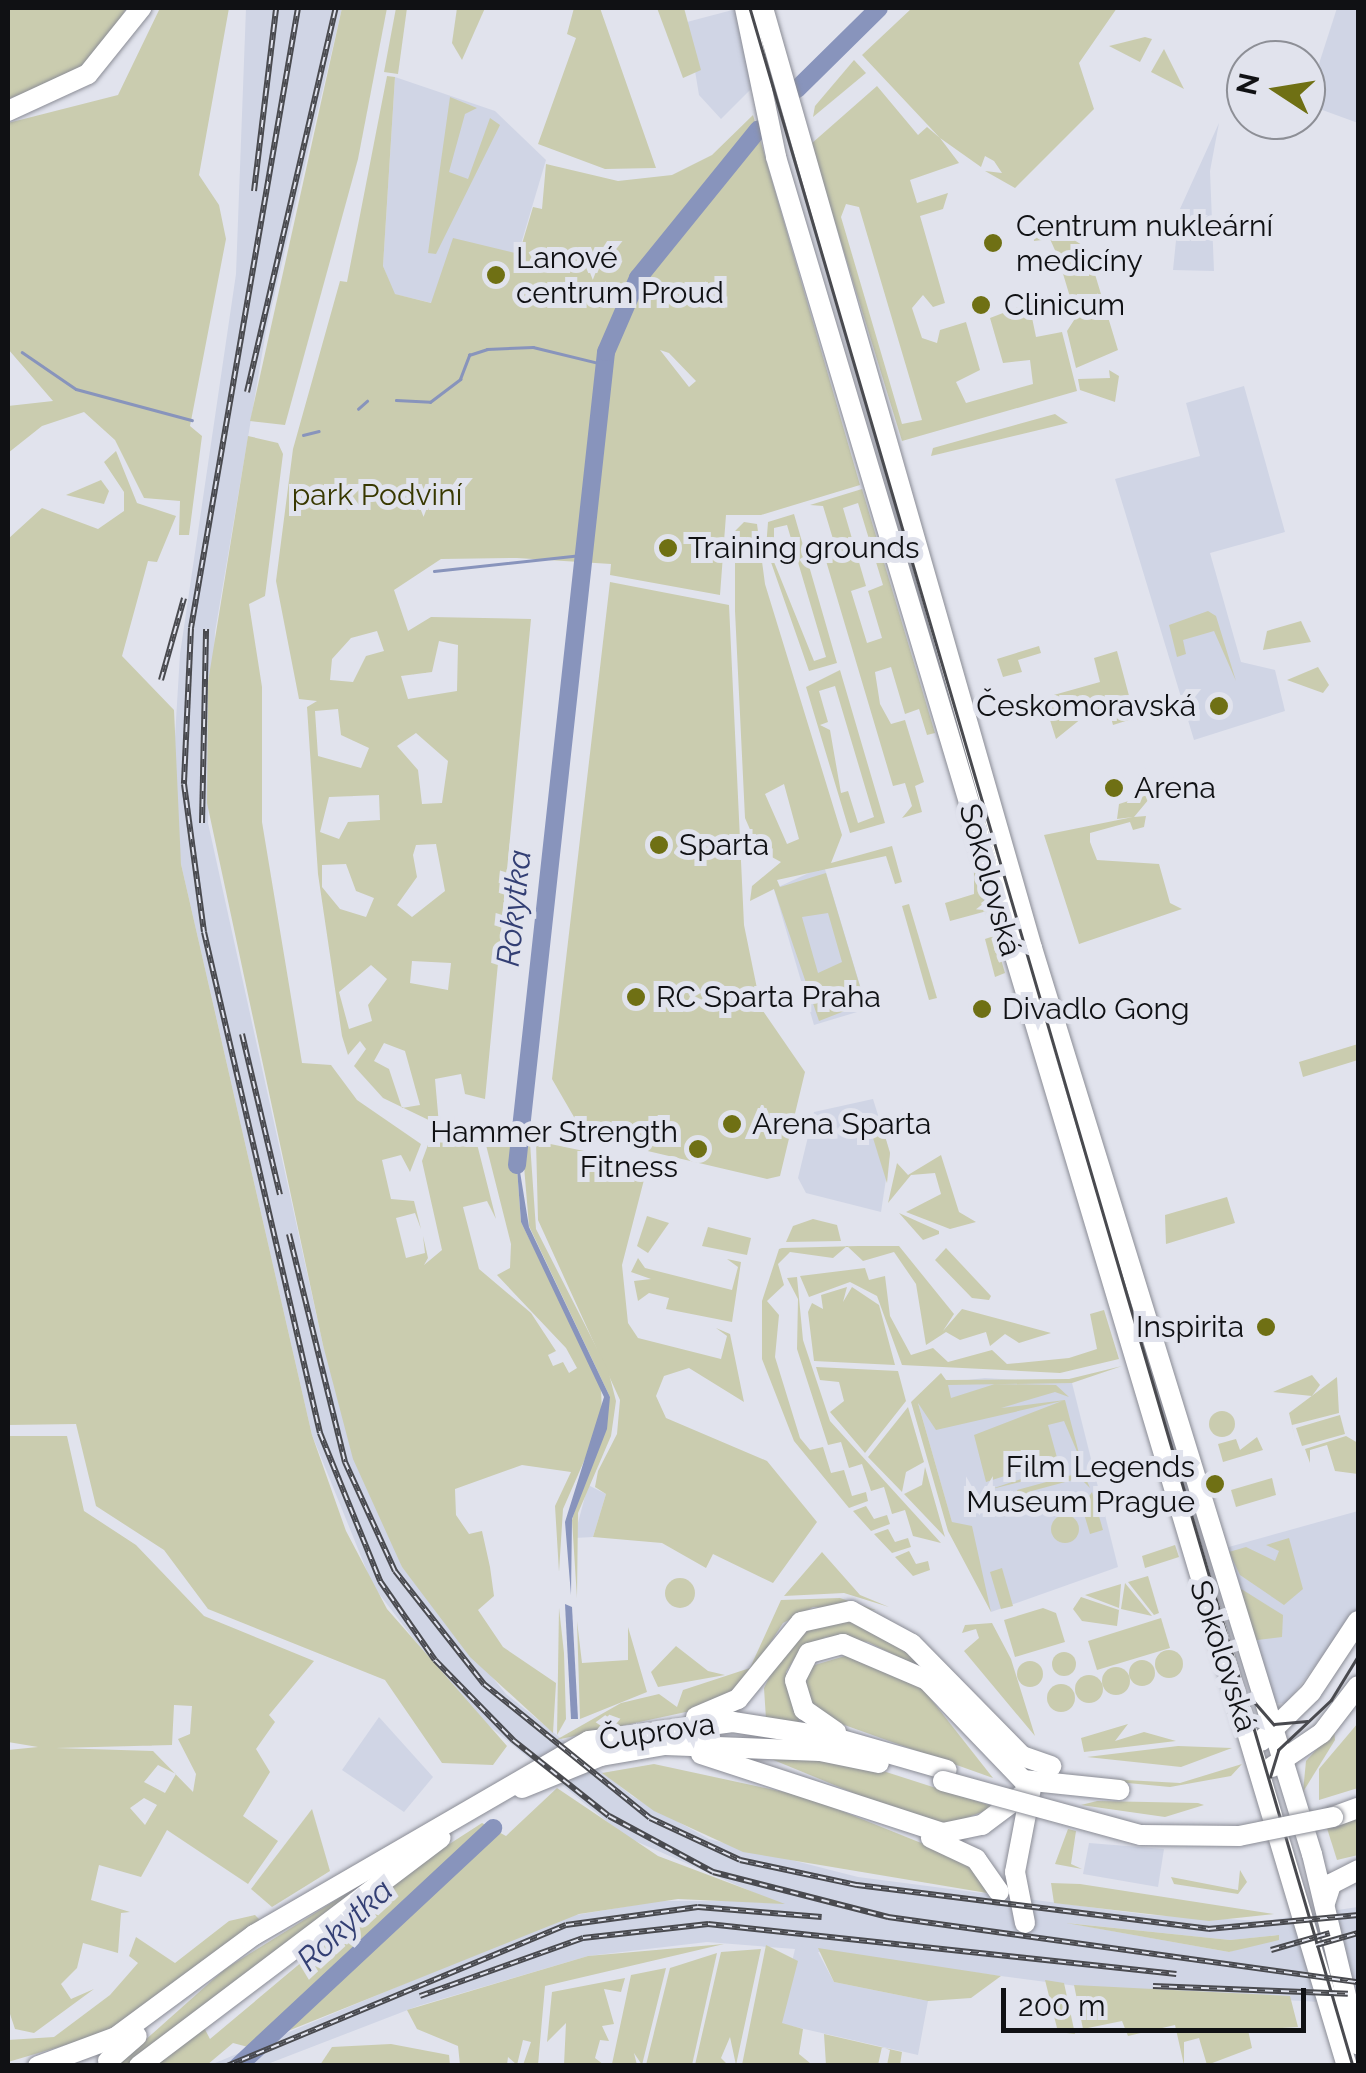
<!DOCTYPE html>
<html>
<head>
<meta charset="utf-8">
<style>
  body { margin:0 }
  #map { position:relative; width:1366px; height:2073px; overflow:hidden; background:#e1e3ed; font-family:Raleway,sans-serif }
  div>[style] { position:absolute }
  .built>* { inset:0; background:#d0d5e5 }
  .green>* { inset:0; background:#caccaf }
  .round { border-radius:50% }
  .water>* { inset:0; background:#8894bc }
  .stream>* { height:2.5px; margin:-1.25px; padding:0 1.25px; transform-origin:1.25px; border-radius:1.25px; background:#8894bc }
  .river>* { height:18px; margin:-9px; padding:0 9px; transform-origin:9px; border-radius:9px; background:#8894bc }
  .roads { filter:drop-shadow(0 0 2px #8a8c95) drop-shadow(0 0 2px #8a8c95) }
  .major>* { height:20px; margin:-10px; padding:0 10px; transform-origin:10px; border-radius:10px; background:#fff }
  .tram>* { height:2.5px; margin:-1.25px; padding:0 1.25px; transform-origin:1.25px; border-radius:1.25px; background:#494a4f }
  .rail>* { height:6px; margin-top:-3px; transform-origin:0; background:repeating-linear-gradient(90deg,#e1e3ed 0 8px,#494a4f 0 16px); box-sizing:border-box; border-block:2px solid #494a4f }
  .bridges { filter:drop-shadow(0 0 2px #8a8c95) drop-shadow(0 0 2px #8a8c95) }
  .major-bridge>* { height:20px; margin:-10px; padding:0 10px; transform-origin:10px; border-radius:10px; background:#fff }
  .dots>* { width:28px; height:28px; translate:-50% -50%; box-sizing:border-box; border:5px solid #e1e3ed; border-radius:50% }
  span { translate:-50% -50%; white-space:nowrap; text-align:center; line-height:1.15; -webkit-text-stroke:10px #e1e3ed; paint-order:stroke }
  .poi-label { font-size:30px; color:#101114 }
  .left { translate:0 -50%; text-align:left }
  .right { translate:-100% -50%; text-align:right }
  .park-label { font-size:30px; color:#383800 }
  .street-label { font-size:30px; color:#101114 }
  .water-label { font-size:32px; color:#333f74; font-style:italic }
  .frame { position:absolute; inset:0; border:10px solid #101114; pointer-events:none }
  .north { position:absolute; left:1226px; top:40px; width:100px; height:100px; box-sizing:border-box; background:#e1e3ed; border:2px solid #8d8f96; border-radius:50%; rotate:282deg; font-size:28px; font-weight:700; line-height:40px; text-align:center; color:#101114 }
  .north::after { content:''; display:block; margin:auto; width:35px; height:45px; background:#6f7014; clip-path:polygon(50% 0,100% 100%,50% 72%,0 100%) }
  .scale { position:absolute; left:1001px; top:1988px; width:305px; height:45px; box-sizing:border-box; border:5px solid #101114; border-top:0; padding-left:12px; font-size:30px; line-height:35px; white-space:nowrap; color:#101114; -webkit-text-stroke:8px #e1e3ed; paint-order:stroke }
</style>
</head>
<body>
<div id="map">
  <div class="built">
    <i style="clip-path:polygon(evenodd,246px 8px,342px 8px,266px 331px,215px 632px,208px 823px,323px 1345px,402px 1567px,506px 1694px,632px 1796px,709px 1839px,858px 1877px,1150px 1915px,1263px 1921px,1358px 1907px,1358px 2004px,1115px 1991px,818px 1952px,834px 1982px,928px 2001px,918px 2055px,778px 2023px,795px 1949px,707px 1942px,588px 1956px,418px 2006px,265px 2065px,208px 2066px,564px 1917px,659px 1901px,773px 1901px,626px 1837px,466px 1707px,373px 1586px,312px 1435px,181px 864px,172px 787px,180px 654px,236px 274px,246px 8px,1067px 1923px,1230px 1940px,1278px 1935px,1229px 1952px,1067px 1923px)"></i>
    <i style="clip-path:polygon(740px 8px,758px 82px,721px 119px,699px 95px,687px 22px)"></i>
    <i style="clip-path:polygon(1337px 8px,1358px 8px,1358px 123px,1306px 104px)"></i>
    <i style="clip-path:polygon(395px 77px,495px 111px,546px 160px,518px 254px,432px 303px,394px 294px,383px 266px)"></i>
    <i style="clip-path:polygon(1219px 123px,1210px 171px,1214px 271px,1173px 270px,1179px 211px)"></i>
    <i style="clip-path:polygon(1244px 386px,1285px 532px,1210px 553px,1241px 662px,1275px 670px,1285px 711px,1194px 740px,1115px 479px,1200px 456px,1186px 403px)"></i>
    <i style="clip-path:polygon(824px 866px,867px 1009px,814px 1025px,774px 889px)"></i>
    <i style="clip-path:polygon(873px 1099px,890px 1153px,881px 1212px,806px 1193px,798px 1178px,814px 1112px)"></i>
    <i style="clip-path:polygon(985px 1378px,1072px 1383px,1118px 1567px,991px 1612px,953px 1526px,918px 1403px,933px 1384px)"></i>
    <i style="clip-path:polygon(588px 1485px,606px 1494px,593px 1537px,574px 1538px)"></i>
    <i style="clip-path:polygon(1358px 1511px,1358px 1609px,1286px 1704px,1269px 1702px,1218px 1550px)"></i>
    <i style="clip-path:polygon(379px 1717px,433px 1777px,404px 1812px,342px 1770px)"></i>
    <i style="clip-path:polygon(1089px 1843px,1164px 1849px,1158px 1887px,1083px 1874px)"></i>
  </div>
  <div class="green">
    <i style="clip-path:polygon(8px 8px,126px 8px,108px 44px,68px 77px,8px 99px)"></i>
    <i style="clip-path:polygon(160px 8px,229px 8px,199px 175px,219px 205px,226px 239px,190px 426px,202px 436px,189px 535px,179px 535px,180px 501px,144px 498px,115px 440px,84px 412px,42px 426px,8px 453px,8px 406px,53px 401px,8px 349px,8px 123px,118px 95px)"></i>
    <i style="clip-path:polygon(342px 8px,387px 8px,358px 159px,285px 425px,250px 421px)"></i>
    <i style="clip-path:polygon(396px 8px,407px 8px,398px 74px,384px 72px)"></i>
    <i style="clip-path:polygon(457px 8px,485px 8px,462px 60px,452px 43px)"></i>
    <i style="clip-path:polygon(574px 8px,600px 8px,656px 168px,605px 169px,538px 144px,576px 38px,567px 34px)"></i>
    <i style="clip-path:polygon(657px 8px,684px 8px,701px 70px,683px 78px)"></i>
    <i style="clip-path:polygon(evenodd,912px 8px,1117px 8px,1079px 63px,1094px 109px,1015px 188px,985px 171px,1002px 173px,994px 161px,985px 156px,981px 167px,940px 138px,959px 163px,910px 180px,917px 203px,948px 193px,943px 209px,920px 216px,945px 303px,933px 307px,923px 295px,912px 308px,922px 338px,937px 343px,940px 330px,966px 322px,980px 370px,956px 382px,966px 403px,1033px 384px,1030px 360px,1003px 363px,990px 318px,1029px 303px,1036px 337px,1062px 332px,1077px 391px,902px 441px,811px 144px,877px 86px,918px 135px,927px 127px,940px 138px,862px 55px,912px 8px,846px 204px,859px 207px,922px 420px,902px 424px,841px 217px,846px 204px)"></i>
    <i style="clip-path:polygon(1145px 37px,1152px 39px,1140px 62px,1109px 46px)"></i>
    <i style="clip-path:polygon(1164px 49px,1184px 89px,1151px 72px)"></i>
    <i style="clip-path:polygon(854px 60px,866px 73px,813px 117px,815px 106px)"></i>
    <i style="clip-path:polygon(evenodd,387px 76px,395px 77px,383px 266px,395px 294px,431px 303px,453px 238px,519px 254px,533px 207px,542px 209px,546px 164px,618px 181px,672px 175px,712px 155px,753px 115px,860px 485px,761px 515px,726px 515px,720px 595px,610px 575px,611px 564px,517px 558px,441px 559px,394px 590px,408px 631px,431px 617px,531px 619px,485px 1099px,465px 1094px,461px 1074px,435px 1079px,439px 1125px,383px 1098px,354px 1066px,366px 1049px,360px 1041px,348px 1055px,342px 1036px,318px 874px,307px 707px,317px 701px,299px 699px,276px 581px,293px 449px,340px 281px,347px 282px,387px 76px,660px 350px,669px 353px,696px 381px,689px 387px,660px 350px,387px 76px,377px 631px,384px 651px,366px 656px,353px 682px,330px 680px,332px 659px,351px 638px,377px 631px,387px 76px,439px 641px,458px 645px,457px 691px,408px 699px,401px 676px,432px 672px,439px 641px,387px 76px,338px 709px,341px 735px,369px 748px,361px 768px,318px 756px,315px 711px,338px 709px,387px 76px,416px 733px,448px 761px,442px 803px,422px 804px,418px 770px,397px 746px,416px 733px,387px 76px,379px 795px,380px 820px,348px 822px,339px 839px,320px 832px,329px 797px,379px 795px,387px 76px,436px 844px,445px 891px,412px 917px,397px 905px,417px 877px,413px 855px,416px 845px,436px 844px,387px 76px,346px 864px,356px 891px,374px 898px,366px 917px,340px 909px,322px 887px,322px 865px,346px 864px,387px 76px,412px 961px,451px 963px,448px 990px,410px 983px,412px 961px,387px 76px,371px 965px,387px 979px,368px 1005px,372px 1021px,349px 1029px,339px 992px,371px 965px,387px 76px,384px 1043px,405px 1051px,420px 1105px,402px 1108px,389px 1069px,374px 1061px,384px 1043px)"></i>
    <i style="clip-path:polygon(450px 97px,477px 108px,465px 114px,449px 172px,468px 179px,490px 118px,500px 125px,436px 254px,428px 253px)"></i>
    <i style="clip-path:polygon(1030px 213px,1087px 248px,1118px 350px,1076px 368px,1067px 331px,1076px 317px,1058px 257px,1050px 239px,1034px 241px)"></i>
    <i style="clip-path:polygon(1109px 370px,1119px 376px,1115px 402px,1080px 390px,1078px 379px,1110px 378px)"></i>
    <i style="clip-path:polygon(1055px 414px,1068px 423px,931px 456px,933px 448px)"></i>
    <i style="clip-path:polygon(248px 436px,278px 443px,283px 454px,265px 596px,249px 604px,262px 687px,262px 822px,302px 1063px,331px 1065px,357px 1100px,421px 1144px,410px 1172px,401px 1155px,382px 1160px,391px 1199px,414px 1201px,421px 1229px,415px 1213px,396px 1218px,406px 1258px,425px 1253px,423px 1236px,428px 1258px,424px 1265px,442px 1250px,422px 1161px,429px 1142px,477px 1144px,496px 1219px,487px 1201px,463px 1207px,479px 1269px,531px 1313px,556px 1351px,548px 1355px,553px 1366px,563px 1362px,569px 1373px,577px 1368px,566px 1348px,497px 1275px,510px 1268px,511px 1244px,486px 1145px,495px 1136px,515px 1141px,521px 1222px,601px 1384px,602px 1420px,563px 1509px,559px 1572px,555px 1506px,571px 1472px,522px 1465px,455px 1489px,456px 1515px,469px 1534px,482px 1531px,490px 1567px,494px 1596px,478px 1610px,503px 1647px,556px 1683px,553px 1733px,470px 1657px,402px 1567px,353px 1459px,323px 1345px,207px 803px,208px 682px)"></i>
    <i style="clip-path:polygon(116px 451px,137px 503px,176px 516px,157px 562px,148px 561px,122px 656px,174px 710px,181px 864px,312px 1435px,346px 1531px,387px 1609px,507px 1746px,493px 1765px,442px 1763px,385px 1680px,208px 1609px,164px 1550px,96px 1506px,76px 1424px,8px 1425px,8px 539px,42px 508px,98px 529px,124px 511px,124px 492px,104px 462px)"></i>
    <i style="clip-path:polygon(101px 480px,109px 491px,104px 504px,66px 495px)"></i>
    <i style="clip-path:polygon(evenodd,862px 489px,935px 733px,927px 735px,919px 709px,905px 714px,891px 667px,875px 672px,880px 704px,891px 724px,905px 720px,924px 782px,915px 786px,922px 812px,902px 818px,912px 806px,905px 783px,893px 786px,821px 544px,833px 539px,823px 506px,810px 505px,862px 489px,858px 503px,883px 585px,868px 591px,882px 638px,867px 643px,851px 591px,866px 586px,843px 508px,858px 503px)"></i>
    <i style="clip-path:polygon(evenodd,794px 514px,837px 663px,809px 671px,766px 548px,768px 522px,794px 514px,787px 525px,826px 657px,814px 661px,774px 562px,774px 528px,787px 525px)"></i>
    <i style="clip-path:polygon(evenodd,744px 522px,757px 524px,765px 584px,842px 835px,831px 863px,892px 846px,902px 882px,895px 884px,886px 856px,777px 880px,780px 887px,826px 873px,865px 1003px,819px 1021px,774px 889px,750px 901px,752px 886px,781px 862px,759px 850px,745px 818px,735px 611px,735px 531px,744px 522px,784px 784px,799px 839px,787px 844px,765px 794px,784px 784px,744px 522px,828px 913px,842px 962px,818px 973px,802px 917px,828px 913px)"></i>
    <i style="clip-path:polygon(610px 582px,729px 605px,744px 925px,761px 1008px,805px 1072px,780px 1176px,767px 1179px,622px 1145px,578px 1124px,552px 1079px)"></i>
    <i style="clip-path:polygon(1208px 611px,1216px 616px,1236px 681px,1214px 631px,1183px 640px,1186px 654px,1177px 657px,1169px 625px)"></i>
    <i style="clip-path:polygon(1301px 621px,1311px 642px,1263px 650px,1267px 631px)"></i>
    <i style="clip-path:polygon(1039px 646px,1041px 653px,1018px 660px,1022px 672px,1003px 677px,997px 659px)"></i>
    <i style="clip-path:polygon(1117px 651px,1135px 718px,1113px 725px,1110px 714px,1087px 714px,1056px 739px,1043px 698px,1100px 682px,1094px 658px)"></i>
    <i style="clip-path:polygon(1318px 667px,1329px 685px,1323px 693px,1287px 680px)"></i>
    <i style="clip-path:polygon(evenodd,840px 670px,885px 823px,850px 833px,806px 687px,840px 670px,835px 686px,874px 817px,858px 823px,848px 791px,841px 793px,830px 730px,820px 725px,828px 722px,819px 691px,835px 686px)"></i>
    <i style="clip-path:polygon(1154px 793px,1134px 817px,1146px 816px,1144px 827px,1133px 830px,1130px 822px,1090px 833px,1090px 842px,1097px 860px,1159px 864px,1170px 903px,1182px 909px,1079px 944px,1044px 835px,1133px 817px,1117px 819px,1119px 804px)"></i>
    <i style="clip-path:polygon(974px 866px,987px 911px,950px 921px,945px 903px,974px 894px)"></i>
    <i style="clip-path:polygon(909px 904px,937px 998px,929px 1000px,902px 906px)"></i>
    <i style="clip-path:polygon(994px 936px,1005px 973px,995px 977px,985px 939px)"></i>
    <i style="clip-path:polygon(1358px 1044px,1358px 1060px,1303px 1077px,1299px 1062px)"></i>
    <i style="clip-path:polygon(868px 1122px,882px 1126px,890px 1153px,887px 1183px)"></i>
    <i style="clip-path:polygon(536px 1141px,632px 1161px,646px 1172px,622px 1265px,628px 1323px,638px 1338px,721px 1359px,727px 1336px,716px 1328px,730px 1334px,744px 1402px,689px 1368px,664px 1376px,656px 1396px,666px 1418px,767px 1461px,817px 1522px,773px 1583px,713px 1554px,706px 1568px,662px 1543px,593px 1537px,606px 1494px,595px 1487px,598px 1471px,617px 1434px,620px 1400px,538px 1220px)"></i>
    <i style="clip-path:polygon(522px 1142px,530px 1143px,536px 1229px,608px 1370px,616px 1401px,611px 1436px,578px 1513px,577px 1598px,572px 1520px,610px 1397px,529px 1226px)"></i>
    <i style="clip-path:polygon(941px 1155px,959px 1212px,976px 1222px,950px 1229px,906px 1212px,941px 1194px,935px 1173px,911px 1175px,888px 1203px,897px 1163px,908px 1175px)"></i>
    <i style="clip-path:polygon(1227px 1197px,1235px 1223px,1166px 1244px,1165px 1215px)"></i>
    <i style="clip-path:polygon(899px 1213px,939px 1231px,939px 1234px,923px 1240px)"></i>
    <i style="clip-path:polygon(647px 1216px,669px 1223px,648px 1253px,637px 1246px)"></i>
    <i style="clip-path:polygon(813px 1219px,837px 1225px,841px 1241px,786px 1242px,793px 1226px)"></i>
    <i style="clip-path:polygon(708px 1227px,751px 1238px,747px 1255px,702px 1246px)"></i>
    <i style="clip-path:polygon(847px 1246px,833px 1258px,790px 1252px,778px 1264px,784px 1285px,767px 1301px,779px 1315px,775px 1357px,800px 1438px,810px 1450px,823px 1447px,831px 1473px,844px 1470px,852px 1496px,866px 1492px,868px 1501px,849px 1508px,794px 1441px,762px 1359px,762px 1301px,779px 1249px,782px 1248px,858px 1246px,899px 1246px,954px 1314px,943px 1331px,962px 1309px,1051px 1333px,1019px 1343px,1005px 1334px,990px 1346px,986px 1332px,960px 1340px,946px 1332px,926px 1345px,916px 1284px,894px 1252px,863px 1261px)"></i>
    <i style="clip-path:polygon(946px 1248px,991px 1296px,989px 1300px,972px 1298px,935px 1260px)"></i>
    <i style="clip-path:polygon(638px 1258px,645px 1268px,732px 1290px,738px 1267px,727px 1259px,741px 1262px,732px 1322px,666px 1309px,669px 1298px,649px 1293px,638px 1301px,634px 1281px,651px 1279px,631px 1272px)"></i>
    <i style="clip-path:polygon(865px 1268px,869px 1280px,885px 1276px,890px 1316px,911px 1355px,933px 1348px,948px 1362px,992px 1350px,1007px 1364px,1069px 1358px,1097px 1349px,1090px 1314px,1104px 1310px,1119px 1359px,1060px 1373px,902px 1365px,877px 1296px,850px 1282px,809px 1297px,800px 1276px)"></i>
    <i style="clip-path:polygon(797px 1277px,803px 1340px,830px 1421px,941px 1543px,913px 1536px,905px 1510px,892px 1514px,884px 1487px,871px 1491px,862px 1464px,849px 1468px,841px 1442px,828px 1445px,797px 1349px,798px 1299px,787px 1278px)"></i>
    <i style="clip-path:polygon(847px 1287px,843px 1302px,852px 1287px,879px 1305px,895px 1365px,814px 1361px,808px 1312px,812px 1303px,823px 1309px,821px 1295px)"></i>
    <i style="clip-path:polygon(1122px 1366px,1072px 1383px,948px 1385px,951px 1398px,995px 1384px,1056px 1385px,1069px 1397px,1055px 1392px,1001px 1408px,1065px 1400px,1081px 1461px,1064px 1421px,1048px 1425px,1061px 1472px,988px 1490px,1051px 1469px,1048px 1462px,986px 1482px,974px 1435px,1062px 1401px,936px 1430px,918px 1403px,952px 1522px,972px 1526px,991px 1612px,948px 1531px,911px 1402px,941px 1373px,946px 1380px,1069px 1379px)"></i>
    <i style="clip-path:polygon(816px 1367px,898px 1371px,906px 1401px,865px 1453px,830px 1412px,844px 1401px,839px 1382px,820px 1380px)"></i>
    <i style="clip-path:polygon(1312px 1375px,1320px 1385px,1312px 1396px,1273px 1392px)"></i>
    <i style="clip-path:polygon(1337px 1377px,1339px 1413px,1292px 1425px,1298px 1450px,1289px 1413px)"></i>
    <i style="clip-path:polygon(908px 1407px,924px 1462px,906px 1472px,902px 1492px,868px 1457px)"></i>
    <i class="round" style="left:1209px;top:1411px;width:26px;height:26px"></i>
    <i style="clip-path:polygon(1340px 1415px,1345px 1434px,1302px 1446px,1296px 1428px)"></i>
    <i style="clip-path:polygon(evenodd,8px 1436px,67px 1436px,84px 1511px,136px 1545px,204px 1616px,314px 1661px,269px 1715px,275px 1722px,256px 1749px,270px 1772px,243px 1816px,278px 1841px,248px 1884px,167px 1830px,141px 1877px,99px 1865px,91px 1900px,130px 1912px,121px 1913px,118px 1953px,83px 1943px,77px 1968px,61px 1984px,71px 1999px,94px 1989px,34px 2033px,15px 2029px,8px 2008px,8px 1750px,38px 1747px,8px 1742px,8px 1436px,174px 1705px,192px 1706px,190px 1734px,178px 1739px,196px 1774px,193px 1792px,153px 1751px,56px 1748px,172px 1745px,174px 1705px,8px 1436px,158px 1765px,176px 1774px,165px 1793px,144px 1782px,158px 1765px,8px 1436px,144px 1798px,157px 1805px,145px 1825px,130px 1808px,144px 1798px)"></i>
    <i style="clip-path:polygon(1346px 1436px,1358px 1443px,1358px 1474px,1335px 1471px,1327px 1445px,1310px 1450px,1310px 1463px,1305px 1449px)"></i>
    <i style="clip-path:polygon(1257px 1437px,1263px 1450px,1223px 1462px,1218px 1444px,1236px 1439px,1240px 1450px)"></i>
    <i style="clip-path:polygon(925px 1467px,945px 1537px,904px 1494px,922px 1485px)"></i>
    <i style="clip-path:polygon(1083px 1472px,1090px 1488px,1080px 1478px,1028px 1492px,1020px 1503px,1017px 1490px)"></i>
    <i style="clip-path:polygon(1272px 1478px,1276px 1495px,1236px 1507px,1231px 1490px)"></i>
    <i style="clip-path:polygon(1092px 1492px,1103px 1530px,1090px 1534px,1082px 1507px)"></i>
    <i style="clip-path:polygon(866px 1506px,874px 1519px,887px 1515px,890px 1524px,871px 1531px,853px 1511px)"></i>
    <i class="round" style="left:1051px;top:1515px;width:28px;height:28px"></i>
    <i style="clip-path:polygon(888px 1529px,895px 1542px,908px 1538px,911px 1547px,892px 1553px,874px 1534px)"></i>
    <i style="clip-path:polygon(1289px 1538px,1303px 1589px,1284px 1605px,1240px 1575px,1229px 1552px,1246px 1547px,1275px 1561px,1279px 1551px,1266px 1545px)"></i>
    <i style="clip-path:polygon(1175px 1545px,1179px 1557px,1145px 1568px,1142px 1556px)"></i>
    <i style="clip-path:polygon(909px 1551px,916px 1564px,928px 1561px,930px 1570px,913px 1576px,895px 1557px)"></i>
    <i style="clip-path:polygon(822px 1552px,860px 1595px,889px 1607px,844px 1593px,784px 1596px)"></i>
    <i style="clip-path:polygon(1002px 1568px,1013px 1606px,1001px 1609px,990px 1572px)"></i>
    <i style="clip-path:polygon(1148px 1576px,1159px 1613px,1154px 1615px,1128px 1582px)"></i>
    <i class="round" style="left:665px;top:1578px;width:30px;height:30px"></i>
    <i style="clip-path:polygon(1125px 1583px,1152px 1616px,1121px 1609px)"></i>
    <i style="clip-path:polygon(1121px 1584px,1119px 1608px,1085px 1595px)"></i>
    <i style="clip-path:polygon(1235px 1585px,1283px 1615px,1282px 1637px,1249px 1641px)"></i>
    <i style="clip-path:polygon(1081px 1597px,1119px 1610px,1117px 1626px,1082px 1621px,1073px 1609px)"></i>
    <i style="clip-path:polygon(840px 1598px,876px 1610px,813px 1607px,783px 1623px,743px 1685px,695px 1710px,556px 1740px,621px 1703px,659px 1694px,677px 1707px,683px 1690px,750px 1668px,781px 1600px)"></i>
    <i style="clip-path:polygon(559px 1608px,564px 1653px,566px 1719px,557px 1735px)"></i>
    <i style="clip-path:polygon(1043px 1608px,1056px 1613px,1065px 1642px,1015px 1657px,1004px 1620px)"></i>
    <i style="clip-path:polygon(844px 1616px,904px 1646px,927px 1671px,868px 1642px,826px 1637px,801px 1648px,786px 1672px,800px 1724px,766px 1719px,764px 1688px,783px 1649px,795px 1634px)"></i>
    <i style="clip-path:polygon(1161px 1618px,1170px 1648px,1097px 1670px,1088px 1641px)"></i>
    <i style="clip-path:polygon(577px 1621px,582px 1663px,628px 1660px,628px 1627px,647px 1692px,580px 1719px)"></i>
    <i style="clip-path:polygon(992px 1623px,1011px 1659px,1035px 1736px,964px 1651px,979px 1638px,976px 1629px,962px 1633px,965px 1625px)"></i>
    <i style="clip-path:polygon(676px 1646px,708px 1671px,725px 1675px,658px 1687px,651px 1672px)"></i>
    <i class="round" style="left:1155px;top:1650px;width:28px;height:28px"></i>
    <i class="round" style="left:1052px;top:1652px;width:24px;height:24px"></i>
    <i style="clip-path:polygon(855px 1653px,923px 1689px,993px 1778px,822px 1717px,804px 1693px,808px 1667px)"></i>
    <i class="round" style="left:1129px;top:1660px;width:26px;height:26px"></i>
    <i class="round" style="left:1017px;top:1661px;width:26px;height:26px"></i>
    <i class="round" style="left:1102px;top:1667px;width:28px;height:28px"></i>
    <i class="round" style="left:1075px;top:1675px;width:28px;height:28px"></i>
    <i class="round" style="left:1047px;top:1684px;width:28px;height:28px"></i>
    <i style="clip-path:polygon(1358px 1723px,1358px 1788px,1319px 1800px,1319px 1769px)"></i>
    <i style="clip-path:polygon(1128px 1724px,1115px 1741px,1144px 1732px,1176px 1741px,1084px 1752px,1081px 1738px)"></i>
    <i style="clip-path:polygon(1334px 1730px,1335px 1740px,1303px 1792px,1306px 1761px)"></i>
    <i style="clip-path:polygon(1178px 1746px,1232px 1748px,1181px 1767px,1087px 1757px)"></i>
    <i style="clip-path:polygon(747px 1749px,880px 1770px,995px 1807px,945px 1826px,919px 1820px)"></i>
    <i style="clip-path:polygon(654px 1764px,807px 1797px,951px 1855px,974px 1868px,987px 1893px,743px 1852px,654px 1811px,602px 1773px)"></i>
    <i style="clip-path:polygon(1242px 1764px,1231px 1776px,1170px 1787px,1053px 1776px,1180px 1783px)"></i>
    <i style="clip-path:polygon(557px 1788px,658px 1856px,785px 1904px,678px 1899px,579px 1914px,248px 2047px,233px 2043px,207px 2065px,116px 2066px,225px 1969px,370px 1879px,198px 2016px,210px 2039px,420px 1863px,482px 1823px,506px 1836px)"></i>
    <i style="clip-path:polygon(1097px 1801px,1198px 1803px,1204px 1805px,1165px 1817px,1081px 1805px)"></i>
    <i style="clip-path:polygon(312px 1809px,330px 1871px,272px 1907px,251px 1889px)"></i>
    <i style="clip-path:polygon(1358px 1815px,1358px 1855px,1337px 1860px,1326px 1825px)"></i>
    <i style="clip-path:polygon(1068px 1829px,1076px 1831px,1071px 1864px,1082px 1869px,1055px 1864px)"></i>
    <i style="clip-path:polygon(1240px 1870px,1247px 1882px,1238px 1894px,1174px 1884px,1171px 1877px,1238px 1890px)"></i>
    <i style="clip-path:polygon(1051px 1883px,1080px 1884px,1274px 1914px,1209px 1921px,1054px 1903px)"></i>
    <i style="clip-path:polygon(255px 1915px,261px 1921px,113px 2031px,8px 2062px,8px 2040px,54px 2037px,110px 1995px,138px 1963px,129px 1956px,136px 1937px,175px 1963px,229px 1921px)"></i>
    <i style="clip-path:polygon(1066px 1923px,1230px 1940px,1279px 1935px,1279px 1940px,1229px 1952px)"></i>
    <i style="clip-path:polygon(724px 1944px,545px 1986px,538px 2065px,523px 2065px,531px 2042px,523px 2040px,517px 2065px,508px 2057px,507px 2065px,460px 2065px,458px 2046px,417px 2029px,407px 2010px,588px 1956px)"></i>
    <i style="clip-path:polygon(766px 1945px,798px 1961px,782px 2023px,803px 2029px,799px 2054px,810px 2063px,742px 2065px)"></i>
    <i style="clip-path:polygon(818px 1948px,837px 1951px,1001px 1976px,971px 1998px,928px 2001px,834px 1982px)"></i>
    <i style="clip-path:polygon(761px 1949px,736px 2065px,730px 2037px,721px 2058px,728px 2065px,695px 2065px,721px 1952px)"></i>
    <i style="clip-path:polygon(717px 1953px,692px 2065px,646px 2065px,670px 1968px)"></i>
    <i style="clip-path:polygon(666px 1968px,642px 2065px,634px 2053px,637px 2065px,612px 2064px,631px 1975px)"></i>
    <i style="clip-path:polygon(625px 1978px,621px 1992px,604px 1989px,614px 2024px,602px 2026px,609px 2041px,600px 2040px,595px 2058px,604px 2065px,564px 2065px,566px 2023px,547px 2042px,552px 1992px)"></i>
    <i style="clip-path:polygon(1045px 1980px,1064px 1983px,1075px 2034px,1058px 2032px)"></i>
    <i style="clip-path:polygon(1074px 1985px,1290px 1996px,1298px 2027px,1248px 2030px,1252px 2048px,1207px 2065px,1199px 2038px,1184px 2042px,1184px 2065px,1175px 2025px,1128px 2036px,1122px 2021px,1083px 2029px)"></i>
    <i style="clip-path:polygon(824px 2034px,902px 2052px,900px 2065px,887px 2065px,890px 2050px,882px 2047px,878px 2065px,826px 2065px)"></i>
    <i style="clip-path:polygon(391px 2044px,449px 2055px,450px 2065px,320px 2065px,332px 2047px)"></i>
  </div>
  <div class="water">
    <i style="clip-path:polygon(515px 1141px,529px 1227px,610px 1397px,607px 1429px,572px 1519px,571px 1595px,565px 1522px,604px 1397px,521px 1222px)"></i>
    <i style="clip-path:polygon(565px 1604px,572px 1607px,578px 1719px,571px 1719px)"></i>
  </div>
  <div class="stream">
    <i style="left:22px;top:352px;width:65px;rotate:34.4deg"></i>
    <i style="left:76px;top:389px;width:120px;rotate:15deg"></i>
    <i style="left:396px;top:400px;width:34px;rotate:3deg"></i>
    <i style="left:430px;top:402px;width:38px;rotate:-37deg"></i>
    <i style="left:460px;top:379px;width:26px;rotate:-69deg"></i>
    <i style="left:469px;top:355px;width:19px;rotate:-18deg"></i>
    <i style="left:487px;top:349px;width:46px;rotate:-2.5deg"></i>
    <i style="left:533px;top:347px;width:76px;rotate:13.7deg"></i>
    <i style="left:358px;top:409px;width:12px;rotate:-42deg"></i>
    <i style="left:303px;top:435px;width:16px;rotate:-14deg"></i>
    <i style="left:434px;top:571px;width:148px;rotate:-6.2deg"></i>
  </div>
  <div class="river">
    <i style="left:797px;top:89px;width:115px;rotate:-44.6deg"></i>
    <i style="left:517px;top:1165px;width:818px;rotate:-83.75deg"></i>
    <i style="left:606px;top:352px;width:81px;rotate:-66.6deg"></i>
    <i style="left:638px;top:278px;width:191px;rotate:-51deg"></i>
    <i style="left:238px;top:2066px;width:349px;rotate:-43deg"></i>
  </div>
  <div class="roads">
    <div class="major">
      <i style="left:745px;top:8px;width:152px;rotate:78.2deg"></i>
      <i style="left:776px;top:157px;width:1993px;rotate:73.35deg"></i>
      <i style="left:763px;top:8px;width:978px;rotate:74.03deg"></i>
      <i style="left:1032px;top:948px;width:948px;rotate:72.83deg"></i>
      <i style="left:1312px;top:1854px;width:196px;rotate:76.5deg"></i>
      <i style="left:8px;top:111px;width:88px;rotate:-24.8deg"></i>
      <i style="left:88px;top:74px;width:85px;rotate:-51.2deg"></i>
      <i style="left:696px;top:1717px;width:46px;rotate:-23.2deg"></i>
      <i style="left:738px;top:1699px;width:99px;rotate:-50.7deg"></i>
      <i style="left:801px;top:1622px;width:51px;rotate:-12.4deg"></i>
      <i style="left:851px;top:1611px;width:69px;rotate:28.4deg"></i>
      <i style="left:912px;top:1644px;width:157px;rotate:45.5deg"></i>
      <i style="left:1022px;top:1756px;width:31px;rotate:19deg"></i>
      <i style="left:836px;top:1732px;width:39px;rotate:-145deg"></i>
      <i style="left:804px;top:1710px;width:31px;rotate:-107deg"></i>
      <i style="left:795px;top:1680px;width:30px;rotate:-63deg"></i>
      <i style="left:809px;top:1653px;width:35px;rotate:-15deg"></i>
      <i style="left:843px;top:1644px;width:91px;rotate:23.2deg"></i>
      <i style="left:927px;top:1680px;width:139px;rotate:46.2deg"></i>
      <i style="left:1023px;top:1780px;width:97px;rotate:5.9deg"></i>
      <i style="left:1261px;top:1741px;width:70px;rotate:-44.4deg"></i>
      <i style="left:1311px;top:1692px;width:85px;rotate:-56.5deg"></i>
      <i style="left:701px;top:1754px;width:255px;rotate:18.1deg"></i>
      <i style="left:943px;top:1833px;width:40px;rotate:-12deg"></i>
      <i style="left:982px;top:1825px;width:55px;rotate:-36.9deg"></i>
      <i style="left:1272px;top:1767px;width:60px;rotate:-34.2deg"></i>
      <i style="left:1322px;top:1733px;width:59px;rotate:-52.5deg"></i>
      <i style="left:522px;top:1788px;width:85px;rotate:-22.1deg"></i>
      <i style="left:601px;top:1756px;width:65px;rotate:-9.8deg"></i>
      <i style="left:665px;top:1745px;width:155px;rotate:2.2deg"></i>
      <i style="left:820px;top:1751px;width:60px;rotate:11.5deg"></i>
      <i style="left:1333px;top:1817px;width:27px;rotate:-20deg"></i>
      <i style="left:931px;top:1838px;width:50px;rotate:25deg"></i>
      <i style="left:976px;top:1859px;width:40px;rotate:55.1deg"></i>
      <i style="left:1325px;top:1903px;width:20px;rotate:-72deg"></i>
      <i style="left:1331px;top:1884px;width:30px;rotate:-27deg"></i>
      <i style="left:1025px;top:1923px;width:52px;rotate:-101.1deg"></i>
      <i style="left:1015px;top:1872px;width:86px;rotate:-79.2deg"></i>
      <i style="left:108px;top:2061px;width:38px;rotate:-41deg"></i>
      <i style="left:38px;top:2066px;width:83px;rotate:-20.4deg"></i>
      <i style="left:116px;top:2037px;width:172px;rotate:-36.5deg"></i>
      <i style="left:254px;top:1935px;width:387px;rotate:-30.1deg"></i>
      <i style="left:589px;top:1741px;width:145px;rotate:-7.5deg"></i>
      <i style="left:733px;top:1722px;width:103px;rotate:8.9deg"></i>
      <i style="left:835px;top:1738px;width:116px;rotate:15.9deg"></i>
      <i style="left:139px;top:2066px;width:378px;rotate:-37.1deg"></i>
    </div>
  </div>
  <div class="tram">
    <i style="left:750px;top:8px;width:2145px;rotate:73.67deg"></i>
    <i style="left:1251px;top:1698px;width:35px;rotate:49deg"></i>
    <i style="left:1274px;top:1724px;width:33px;rotate:-5deg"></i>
    <i style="left:1270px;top:1777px;width:28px;rotate:-73deg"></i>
    <i style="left:1278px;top:1750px;width:73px;rotate:-43.3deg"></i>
    <i style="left:1331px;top:1700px;width:52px;rotate:-58.5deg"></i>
  </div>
  <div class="rail">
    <i style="left:298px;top:8px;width:629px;rotate:99.79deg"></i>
    <i style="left:191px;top:628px;width:156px;rotate:92.6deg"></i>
    <i style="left:184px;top:784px;width:149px;rotate:82.3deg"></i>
    <i style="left:204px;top:932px;width:514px;rotate:76.96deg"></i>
    <i style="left:320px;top:1433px;width:160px;rotate:67.9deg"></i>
    <i style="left:380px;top:1581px;width:96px;rotate:55.2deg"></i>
    <i style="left:435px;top:1660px;width:112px;rotate:45.7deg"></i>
    <i style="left:513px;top:1740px;width:122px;rotate:38.4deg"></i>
    <i style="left:609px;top:1816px;width:118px;rotate:28.3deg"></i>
    <i style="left:713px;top:1872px;width:181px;rotate:14.4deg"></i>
    <i style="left:888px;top:1917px;width:474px;rotate:7.9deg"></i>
    <i style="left:254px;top:191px;width:184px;rotate:-83.1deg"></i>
    <i style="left:247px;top:392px;width:394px;rotate:-77deg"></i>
    <i style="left:161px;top:680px;width:85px;rotate:-74.3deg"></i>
    <i style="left:202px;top:823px;width:194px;rotate:-88.8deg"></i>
    <i style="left:242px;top:1034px;width:165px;rotate:76.7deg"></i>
    <i style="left:289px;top:1234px;width:235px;rotate:76.2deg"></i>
    <i style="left:345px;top:1462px;width:120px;rotate:65.4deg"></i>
    <i style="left:395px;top:1571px;width:144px;rotate:51.8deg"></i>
    <i style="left:484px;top:1684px;width:213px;rotate:38.9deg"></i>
    <i style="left:650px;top:1818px;width:99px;rotate:25deg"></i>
    <i style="left:740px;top:1860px;width:120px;rotate:12.1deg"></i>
    <i style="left:857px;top:1885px;width:354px;rotate:7.1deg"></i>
    <i style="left:1208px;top:1929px;width:151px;rotate:-5.3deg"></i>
    <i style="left:1316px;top:1945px;width:44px;rotate:-15.9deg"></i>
    <i style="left:1271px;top:1950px;width:61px;rotate:-16.1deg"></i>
    <i style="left:1153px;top:1986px;width:195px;rotate:2.3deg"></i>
    <i style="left:420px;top:1996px;width:173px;rotate:-19.6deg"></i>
    <i style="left:583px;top:1938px;width:126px;rotate:-6.4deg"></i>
    <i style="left:708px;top:1924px;width:471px;rotate:6.1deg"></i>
    <i style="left:227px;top:2066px;width:367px;rotate:-22.6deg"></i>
    <i style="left:566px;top:1925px;width:133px;rotate:-7.8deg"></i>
    <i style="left:698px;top:1907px;width:124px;rotate:4.6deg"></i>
  </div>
  <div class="bridges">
    <div class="major-bridge">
      <i style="left:943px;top:1781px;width:205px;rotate:15.3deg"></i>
      <i style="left:1141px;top:1835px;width:98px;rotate:0.6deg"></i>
      <i style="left:1239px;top:1836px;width:96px;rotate:-11.4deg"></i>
    </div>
  </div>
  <div class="dots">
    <i style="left:993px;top:243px;background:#6f7014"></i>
    <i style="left:496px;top:275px;background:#6f7014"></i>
    <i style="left:981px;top:305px;background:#6f7014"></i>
    <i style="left:668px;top:548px;background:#6f7014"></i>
    <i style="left:1219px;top:706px;background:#6f7014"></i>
    <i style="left:1114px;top:788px;background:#6f7014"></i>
    <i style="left:659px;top:845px;background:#6f7014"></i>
    <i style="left:636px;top:997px;background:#6f7014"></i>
    <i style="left:982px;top:1009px;background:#6f7014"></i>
    <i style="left:732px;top:1124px;background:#6f7014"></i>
    <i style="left:698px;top:1149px;background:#6f7014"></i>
    <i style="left:1266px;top:1327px;background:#6f7014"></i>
    <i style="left:1215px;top:1484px;background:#6f7014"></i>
  </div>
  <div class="poi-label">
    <span class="left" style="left:1016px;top:243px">Centrum nukleární<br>medicíny</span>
    <span class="left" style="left:516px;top:275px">Lanové<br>centrum Proud</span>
    <span class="left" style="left:1004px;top:305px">Clinicum</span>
    <span class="left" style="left:688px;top:548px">Training grounds</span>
    <span class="right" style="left:1196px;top:706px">Českomoravská</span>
    <span class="left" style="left:1134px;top:788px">Arena</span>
    <span class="left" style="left:679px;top:845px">Sparta</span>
    <span class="left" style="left:656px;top:997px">RC Sparta Praha</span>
    <span class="left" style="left:1002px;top:1009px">Divadlo Gong</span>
    <span class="left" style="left:752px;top:1124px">Arena Sparta</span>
    <span class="right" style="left:678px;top:1149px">Hammer Strength<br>Fitness</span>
    <span class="right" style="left:1244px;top:1327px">Inspirita</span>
    <span class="right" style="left:1195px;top:1484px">Film Legends<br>Museum Prague</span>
  </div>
  <div class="park-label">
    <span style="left:377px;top:495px">park Podviní</span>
  </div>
  <div class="street-label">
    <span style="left:990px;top:880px;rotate:74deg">Sokolovská</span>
    <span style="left:1223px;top:1656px;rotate:72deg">Sokolovská</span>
    <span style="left:657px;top:1732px;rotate:-8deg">Čuprova</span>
  </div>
  <div class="water-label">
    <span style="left:514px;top:908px;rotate:-84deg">Rokytka</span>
    <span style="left:345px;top:1925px;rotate:-43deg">Rokytka</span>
  </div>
  <div class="frame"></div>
  <div class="north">N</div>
  <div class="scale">200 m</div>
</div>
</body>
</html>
